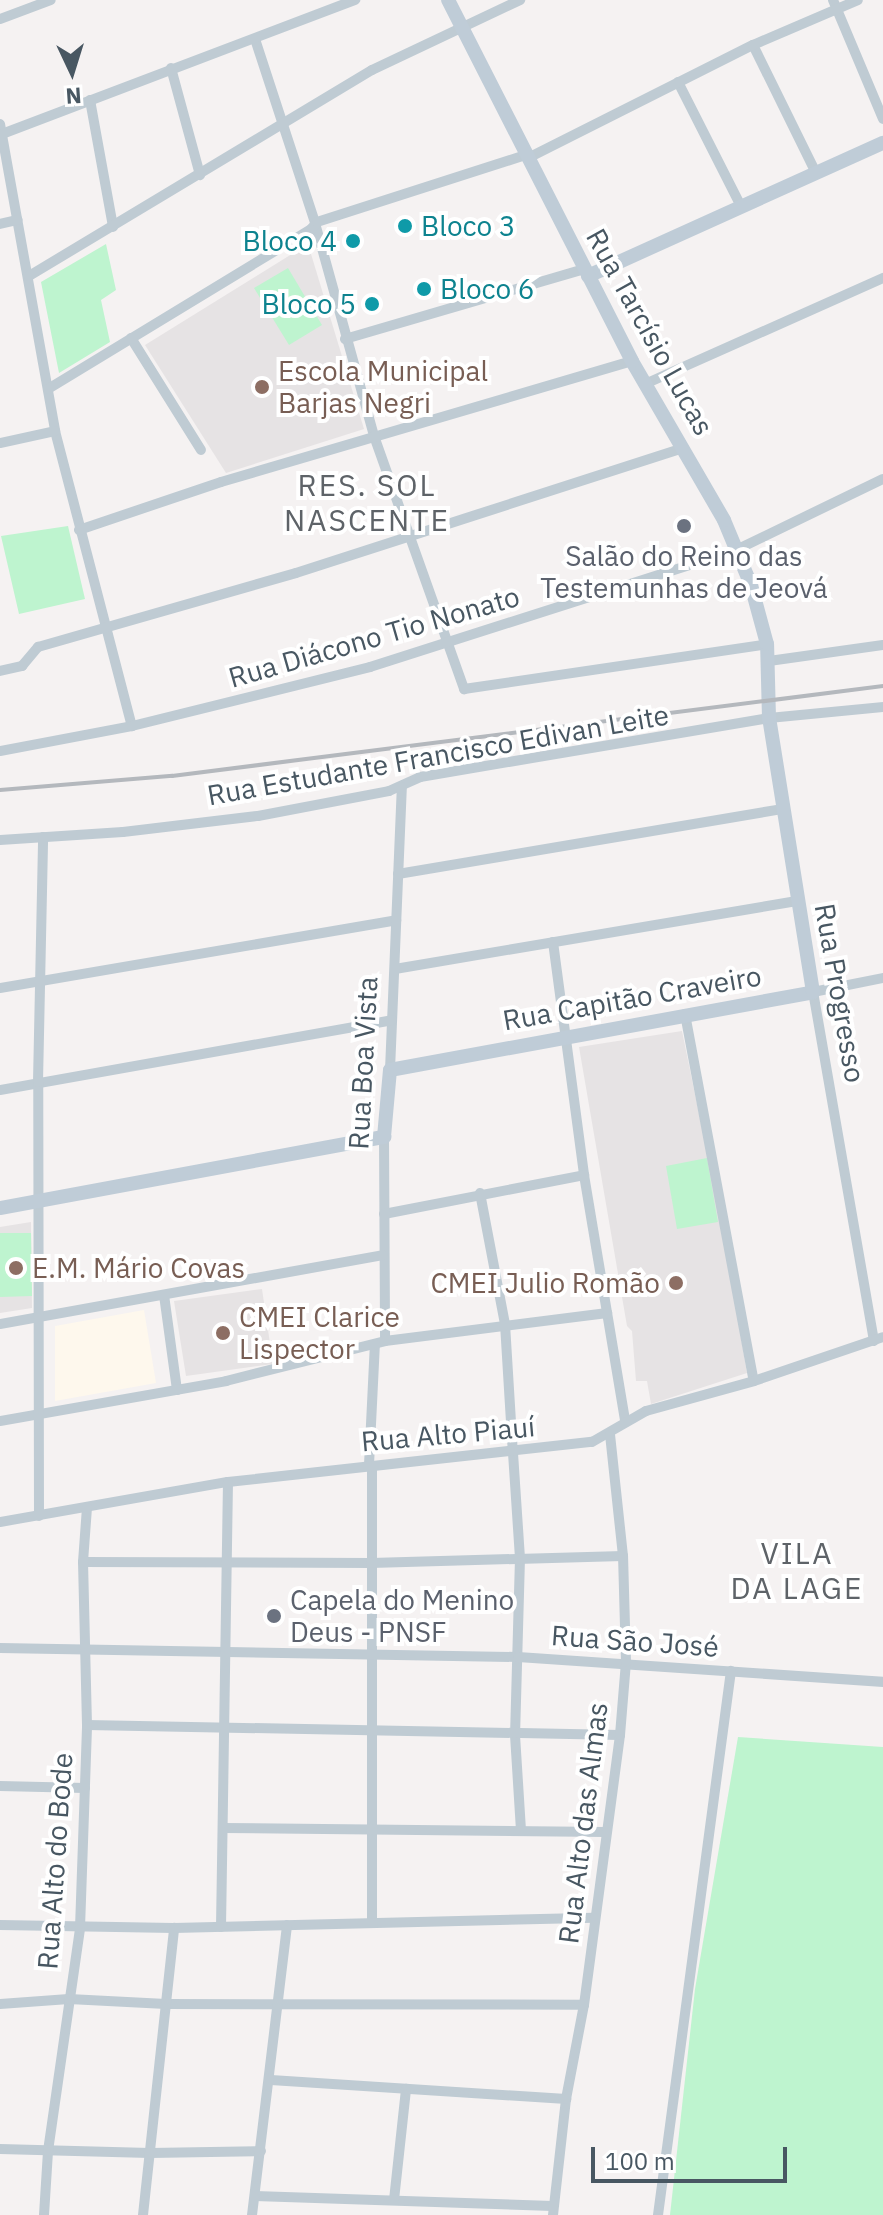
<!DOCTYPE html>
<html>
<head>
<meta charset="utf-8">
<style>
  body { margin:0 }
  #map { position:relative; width:883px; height:2215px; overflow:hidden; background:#f5f2f2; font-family:"IBM Plex Sans",sans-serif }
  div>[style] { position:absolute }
  .commercial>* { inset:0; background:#fef8ed }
  .education>* { inset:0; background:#e6e3e4 }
  .green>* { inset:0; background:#bef4cf }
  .street>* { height:10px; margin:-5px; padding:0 5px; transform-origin:5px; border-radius:5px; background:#bfcbd3 }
  .secondary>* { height:14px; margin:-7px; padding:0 7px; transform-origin:7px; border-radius:7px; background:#bfccd7 }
  .rail>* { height:4px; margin:-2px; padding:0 2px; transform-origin:2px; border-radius:2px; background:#b4b8bd }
  .dots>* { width:22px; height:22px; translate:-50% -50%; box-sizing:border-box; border:4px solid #fff; border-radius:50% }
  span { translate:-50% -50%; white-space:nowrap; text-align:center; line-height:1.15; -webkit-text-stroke:8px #fff; paint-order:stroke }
  .culture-label { font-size:28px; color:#0d838f }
  .left { translate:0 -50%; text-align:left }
  .right { translate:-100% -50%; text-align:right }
  .street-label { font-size:28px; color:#485762 }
  .education-label { font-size:28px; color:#785e54 }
  .worship-label { font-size:28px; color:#5b616d }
  .neighbourhood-label { font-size:30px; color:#5e6368; letter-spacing:2px }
  .north { position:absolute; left:32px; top:32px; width:80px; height:80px; -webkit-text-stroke:6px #fff; paint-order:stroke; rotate:176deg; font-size:22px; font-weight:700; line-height:32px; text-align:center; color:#485762 }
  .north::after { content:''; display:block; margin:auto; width:28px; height:36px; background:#485762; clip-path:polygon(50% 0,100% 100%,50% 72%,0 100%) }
  .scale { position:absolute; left:591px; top:2147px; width:196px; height:36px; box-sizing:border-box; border:4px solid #485762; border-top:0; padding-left:10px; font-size:24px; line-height:28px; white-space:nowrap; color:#485762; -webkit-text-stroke:6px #fff; paint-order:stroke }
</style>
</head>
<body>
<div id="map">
  <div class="commercial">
    <i style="clip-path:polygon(144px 1310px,156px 1383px,55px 1401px,55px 1326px)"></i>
  </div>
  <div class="education">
    <i style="clip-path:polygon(308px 244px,364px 429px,226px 473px,145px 345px)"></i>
    <i style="clip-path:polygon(682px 1031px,722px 1226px,747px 1373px,651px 1404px,647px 1381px,636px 1381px,632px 1331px,627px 1326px,579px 1047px)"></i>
    <i style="clip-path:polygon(31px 1222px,32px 1308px,0 1313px,0 1227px)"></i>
    <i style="clip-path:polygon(262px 1289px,273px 1364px,186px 1376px,174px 1301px)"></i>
  </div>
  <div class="green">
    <i style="clip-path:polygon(106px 244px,116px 290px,101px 300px,110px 342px,59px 373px,41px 282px)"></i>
    <i style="clip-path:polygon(288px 268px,322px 325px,289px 345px,254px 288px)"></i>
    <i style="clip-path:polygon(68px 526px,85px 599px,19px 614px,1px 536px)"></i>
    <i style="clip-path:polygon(707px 1158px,718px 1222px,677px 1229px,666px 1166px)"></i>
    <i style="clip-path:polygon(0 1233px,31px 1233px,32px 1296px,0 1297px)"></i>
    <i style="clip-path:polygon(738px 1737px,883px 1747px,883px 2215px,670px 2215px,695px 1989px)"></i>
  </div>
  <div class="street">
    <i style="left:833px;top:0;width:129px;rotate:67.2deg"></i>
    <i style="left:0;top:19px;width:54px;rotate:-20.4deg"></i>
    <i style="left:255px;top:39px;width:194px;rotate:71.9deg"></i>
    <i style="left:315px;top:223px;width:221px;rotate:74.5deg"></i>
    <i style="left:374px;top:436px;width:269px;rotate:70.4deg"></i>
    <i style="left:464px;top:689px;width:306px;rotate:-8.4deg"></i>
    <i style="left:753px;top:45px;width:143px;rotate:63.8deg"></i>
    <i style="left:171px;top:68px;width:111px;rotate:74.8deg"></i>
    <i style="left:678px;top:82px;width:139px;rotate:63.1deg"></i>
    <i style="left:90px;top:100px;width:129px;rotate:79.7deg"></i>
    <i style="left:0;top:124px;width:312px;rotate:79.8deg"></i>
    <i style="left:55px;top:431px;width:305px;rotate:75.4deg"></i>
    <i style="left:2px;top:134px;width:378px;rotate:-20.8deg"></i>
    <i style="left:528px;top:158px;width:252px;rotate:-26.7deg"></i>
    <i style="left:753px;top:45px;width:114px;rotate:-23.2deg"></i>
    <i style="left:0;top:224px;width:18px;rotate:-13deg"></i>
    <i style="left:29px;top:276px;width:400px;rotate:-31deg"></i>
    <i style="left:372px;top:70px;width:164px;rotate:-25.3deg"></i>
    <i style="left:131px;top:338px;width:132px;rotate:58deg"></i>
    <i style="left:345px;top:339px;width:249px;rotate:-16.3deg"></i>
    <i style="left:645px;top:384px;width:261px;rotate:-24deg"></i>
    <i style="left:48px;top:389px;width:308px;rotate:-31.3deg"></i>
    <i style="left:311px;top:229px;width:9px;rotate:-49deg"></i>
    <i style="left:317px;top:222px;width:219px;rotate:-17.8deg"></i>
    <i style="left:0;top:443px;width:56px;rotate:-12.3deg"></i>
    <i style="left:79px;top:530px;width:150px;rotate:-18.7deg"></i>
    <i style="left:221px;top:482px;width:428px;rotate:-16.4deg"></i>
    <i style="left:769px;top:661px;width:115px;rotate:-8deg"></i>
    <i style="left:0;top:671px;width:23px;rotate:-13deg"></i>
    <i style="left:22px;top:666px;width:25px;rotate:-50deg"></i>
    <i style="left:38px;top:647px;width:268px;rotate:-16deg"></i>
    <i style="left:296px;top:573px;width:407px;rotate:-17.9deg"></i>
    <i style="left:0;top:751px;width:134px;rotate:-10.7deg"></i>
    <i style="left:132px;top:726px;width:245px;rotate:-13.9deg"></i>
    <i style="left:370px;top:667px;width:384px;rotate:-17.7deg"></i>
    <i style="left:736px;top:550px;width:163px;rotate:-25.8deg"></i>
    <i style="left:0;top:840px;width:123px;rotate:-3.7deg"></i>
    <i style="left:123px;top:832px;width:136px;rotate:-6.8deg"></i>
    <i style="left:258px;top:816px;width:133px;rotate:-10.8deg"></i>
    <i style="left:389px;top:791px;width:34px;rotate:-24deg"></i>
    <i style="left:420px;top:777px;width:354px;rotate:-9.6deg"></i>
    <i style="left:769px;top:718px;width:115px;rotate:-5.5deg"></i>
    <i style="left:398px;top:874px;width:389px;rotate:-9.6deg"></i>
    <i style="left:553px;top:942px;width:235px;rotate:82.4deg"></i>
    <i style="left:584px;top:1175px;width:249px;rotate:80.5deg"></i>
    <i style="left:395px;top:969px;width:409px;rotate:-9.6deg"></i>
    <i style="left:0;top:988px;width:402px;rotate:-9.7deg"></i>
    <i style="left:685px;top:1014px;width:373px;rotate:79.4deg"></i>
    <i style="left:390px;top:1070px;width:283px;rotate:-87.6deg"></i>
    <i style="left:0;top:1090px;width:398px;rotate:-10.1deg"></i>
    <i style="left:384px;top:1137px;width:204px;rotate:89.7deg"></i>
    <i style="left:480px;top:1193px;width:133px;rotate:79.2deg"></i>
    <i style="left:505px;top:1324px;width:129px;rotate:86.5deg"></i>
    <i style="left:513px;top:1453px;width:105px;rotate:86.2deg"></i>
    <i style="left:520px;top:1558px;width:177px;rotate:91.6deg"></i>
    <i style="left:515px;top:1735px;width:96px;rotate:86.4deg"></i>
    <i style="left:384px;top:1214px;width:204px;rotate:-11deg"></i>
    <i style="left:164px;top:1295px;width:96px;rotate:82.2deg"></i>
    <i style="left:0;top:1324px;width:389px;rotate:-10.2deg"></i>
    <i style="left:874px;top:1341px;width:354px;rotate:-99.9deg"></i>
    <i style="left:813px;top:992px;width:71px;rotate:-11.3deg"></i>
    <i style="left:0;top:1421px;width:230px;rotate:-10deg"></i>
    <i style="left:226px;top:1381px;width:164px;rotate:-14.1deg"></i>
    <i style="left:385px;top:1341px;width:224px;rotate:-7.2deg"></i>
    <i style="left:369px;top:1465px;width:121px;rotate:-87.2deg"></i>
    <i style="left:372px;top:1466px;width:457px;rotate:90deg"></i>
    <i style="left:39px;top:1516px;width:434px;rotate:-90.1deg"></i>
    <i style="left:38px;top:1082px;width:245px;rotate:-88.8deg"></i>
    <i style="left:0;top:1522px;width:231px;rotate:-10deg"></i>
    <i style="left:228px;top:1482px;width:366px;rotate:-6.3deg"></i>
    <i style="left:592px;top:1442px;width:62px;rotate:-29.9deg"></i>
    <i style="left:646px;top:1411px;width:112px;rotate:-15.5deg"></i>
    <i style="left:754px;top:1381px;width:136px;rotate:-18.8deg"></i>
    <i style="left:83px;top:1562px;width:288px;rotate:0.2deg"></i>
    <i style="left:371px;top:1563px;width:252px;rotate:-1.6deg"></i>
    <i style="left:0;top:1648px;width:518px;rotate:1deg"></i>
    <i style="left:518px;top:1657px;width:366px;rotate:3.9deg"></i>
    <i style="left:87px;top:1725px;width:533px;rotate:1.07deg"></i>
    <i style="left:0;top:1786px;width:85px;rotate:1.3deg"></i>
    <i style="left:223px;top:1828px;width:382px;rotate:0.6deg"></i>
    <i style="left:0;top:1925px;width:174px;rotate:1deg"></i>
    <i style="left:174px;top:1928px;width:420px;rotate:-1.4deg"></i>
    <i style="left:221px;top:1927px;width:445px;rotate:-89.1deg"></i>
    <i style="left:0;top:2004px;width:69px;rotate:-4.1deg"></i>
    <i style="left:69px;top:1999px;width:97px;rotate:3deg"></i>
    <i style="left:166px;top:2004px;width:418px;rotate:0.1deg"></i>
    <i style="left:271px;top:2080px;width:296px;rotate:3.7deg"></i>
    <i style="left:0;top:2149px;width:150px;rotate:1.5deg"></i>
    <i style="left:150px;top:2153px;width:111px;rotate:-1deg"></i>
    <i style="left:255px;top:2196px;width:298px;rotate:1.9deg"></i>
    <i style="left:394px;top:2200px;width:112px;rotate:-83.8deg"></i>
    <i style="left:44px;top:2215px;width:64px;rotate:-86.4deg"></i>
    <i style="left:48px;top:2151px;width:225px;rotate:-81.8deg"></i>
    <i style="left:80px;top:1928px;width:203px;rotate:-88deg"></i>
    <i style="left:87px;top:1725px;width:163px;rotate:-91.4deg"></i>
    <i style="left:83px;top:1562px;width:54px;rotate:-85.8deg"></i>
    <i style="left:143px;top:2215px;width:289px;rotate:-83.8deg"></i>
    <i style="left:252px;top:2215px;width:292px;rotate:-83.1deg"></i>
    <i style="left:553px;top:2215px;width:117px;rotate:-83.6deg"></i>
    <i style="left:566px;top:2099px;width:96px;rotate:-79.2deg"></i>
    <i style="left:584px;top:2005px;width:272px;rotate:-82.4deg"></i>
    <i style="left:620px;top:1735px;width:73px;rotate:-85.3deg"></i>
    <i style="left:626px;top:1662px;width:106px;rotate:-91.6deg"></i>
    <i style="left:623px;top:1556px;width:122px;rotate:-96.1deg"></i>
    <i style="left:658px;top:2215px;width:549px;rotate:-82.36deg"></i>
  </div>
  <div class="secondary">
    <i style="left:588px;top:276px;width:324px;rotate:-24.3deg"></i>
    <i style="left:0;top:1208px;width:391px;rotate:-10.5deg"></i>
    <i style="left:384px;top:1137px;width:67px;rotate:-84.9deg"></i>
    <i style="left:390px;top:1070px;width:430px;rotate:-10.4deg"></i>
    <i style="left:813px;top:992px;width:278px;rotate:-99.1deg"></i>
    <i style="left:769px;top:718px;width:74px;rotate:-91.5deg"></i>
    <i style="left:767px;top:644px;width:61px;rotate:-105.2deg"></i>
    <i style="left:751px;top:585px;width:70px;rotate:-112.6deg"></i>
    <i style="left:724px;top:520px;width:184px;rotate:-120.1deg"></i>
    <i style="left:632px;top:361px;width:405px;rotate:-117deg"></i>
  </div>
  <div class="rail">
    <i style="left:0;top:790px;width:173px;rotate:-4.7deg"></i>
    <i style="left:172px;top:776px;width:717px;rotate:-7.21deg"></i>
  </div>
  <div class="dots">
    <i style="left:405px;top:226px;background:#0f9aa8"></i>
    <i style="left:353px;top:241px;background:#0f9aa8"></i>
    <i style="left:424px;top:289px;background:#0f9aa8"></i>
    <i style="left:372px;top:304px;background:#0f9aa8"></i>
    <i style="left:262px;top:387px;background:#8d6e63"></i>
    <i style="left:684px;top:526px;background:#6b7280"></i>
    <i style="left:16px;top:1268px;background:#8d6e63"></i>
    <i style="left:676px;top:1283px;background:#8d6e63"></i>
    <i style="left:223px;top:1333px;background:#8d6e63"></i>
    <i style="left:274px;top:1616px;background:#6b7280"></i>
  </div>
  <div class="culture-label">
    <span class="left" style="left:421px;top:226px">Bloco 3</span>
    <span class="right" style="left:337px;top:241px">Bloco 4</span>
    <span class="left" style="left:440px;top:289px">Bloco 6</span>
    <span class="right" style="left:356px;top:304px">Bloco 5</span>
  </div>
  <div class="street-label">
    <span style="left:650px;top:332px;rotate:61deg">Rua Tarcísio Lucas</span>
    <span style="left:374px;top:637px;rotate:-16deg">Rua Diácono Tio Nonato</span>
    <span style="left:438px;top:755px;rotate:-10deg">Rua Estudante Francisco Edivan Leite</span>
    <span style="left:840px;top:993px;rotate:80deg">Rua Progresso</span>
    <span style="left:632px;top:998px;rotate:-10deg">Rua Capitão Craveiro</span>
    <span style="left:363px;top:1063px;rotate:-87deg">Rua Boa Vista</span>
    <span style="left:448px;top:1434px;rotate:-5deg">Rua Alto Piauí</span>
    <span style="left:635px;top:1641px;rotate:4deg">Rua São José</span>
    <span style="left:583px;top:1823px;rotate:-83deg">Rua Alto das Almas</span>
    <span style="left:55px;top:1861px;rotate:-86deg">Rua Alto do Bode</span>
  </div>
  <div class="education-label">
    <span class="left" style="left:278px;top:387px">Escola Municipal<br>Barjas Negri</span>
    <span class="left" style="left:32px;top:1268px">E.M. Mário Covas</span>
    <span class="right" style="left:660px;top:1283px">CMEI Julio Romão</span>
    <span class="left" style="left:239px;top:1333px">CMEI Clarice<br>Lispector</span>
  </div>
  <div class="worship-label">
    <span style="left:684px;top:572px">Salão do Reino das<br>Testemunhas de Jeová</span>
    <span class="left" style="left:290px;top:1616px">Capela do Menino<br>Deus - PNSF</span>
  </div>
  <div class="neighbourhood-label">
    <span style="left:367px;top:502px">RES. SOL<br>NASCENTE</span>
    <span style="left:797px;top:1570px">VILA<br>DA LAGE</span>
  </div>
  <div class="north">N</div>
  <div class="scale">100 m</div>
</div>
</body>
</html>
